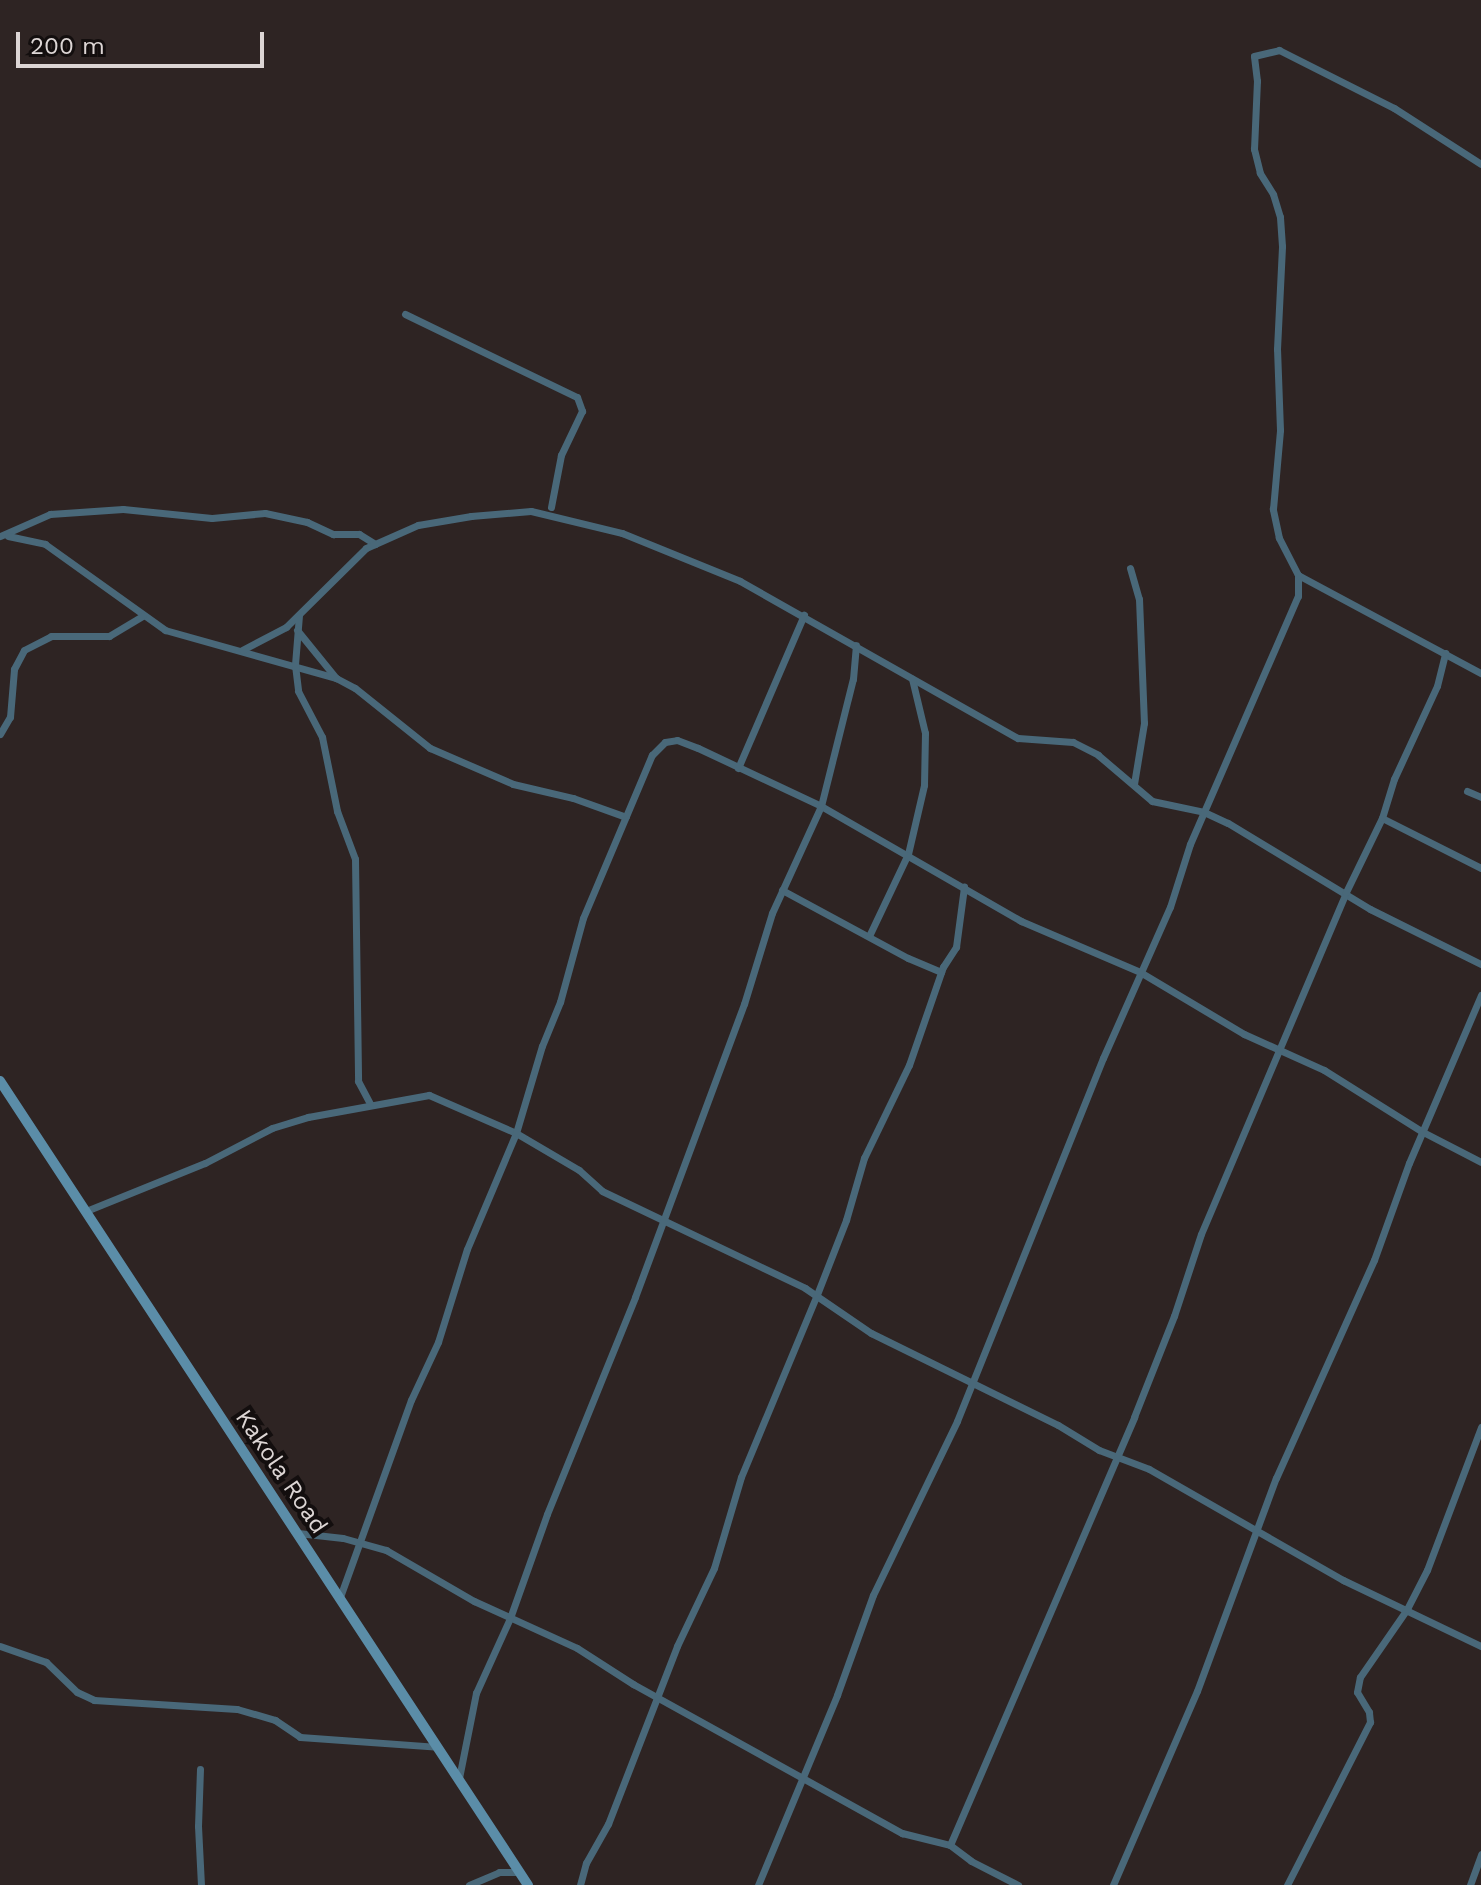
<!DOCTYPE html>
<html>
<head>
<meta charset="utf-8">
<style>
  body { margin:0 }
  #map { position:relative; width:1481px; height:1885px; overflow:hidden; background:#2e2423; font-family:"Work Sans",sans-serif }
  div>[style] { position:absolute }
  .minor>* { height:7px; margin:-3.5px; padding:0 3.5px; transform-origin:3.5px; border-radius:3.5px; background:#496879 }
  .secondary>* { height:10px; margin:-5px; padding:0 5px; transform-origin:5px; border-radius:5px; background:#5b8da8 }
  span { translate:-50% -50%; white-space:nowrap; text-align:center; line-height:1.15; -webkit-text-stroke:8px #130e0e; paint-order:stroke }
  .street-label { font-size:24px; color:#dcd5d4 }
  .scale { position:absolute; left:16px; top:32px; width:248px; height:36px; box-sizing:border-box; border:4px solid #dcd5d4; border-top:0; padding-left:10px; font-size:24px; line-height:28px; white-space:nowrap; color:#dcd5d4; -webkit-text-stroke:6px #130e0e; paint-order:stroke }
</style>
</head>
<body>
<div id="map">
  <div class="minor">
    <i style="left:405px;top:314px;width:191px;rotate:25.8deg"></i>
    <i style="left:577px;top:397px;width:15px;rotate:70deg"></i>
    <i style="left:582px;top:411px;width:49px;rotate:115.5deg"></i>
    <i style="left:561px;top:455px;width:53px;rotate:100.9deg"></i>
    <i style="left:0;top:536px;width:55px;rotate:-23.7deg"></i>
    <i style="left:50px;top:514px;width:73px;rotate:-3.9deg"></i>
    <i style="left:123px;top:509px;width:89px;rotate:5.8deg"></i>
    <i style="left:212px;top:518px;width:53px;rotate:-5.4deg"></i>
    <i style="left:265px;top:513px;width:43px;rotate:12.1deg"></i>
    <i style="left:307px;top:522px;width:29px;rotate:25deg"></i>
    <i style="left:333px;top:534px;width:26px"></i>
    <i style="left:359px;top:534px;width:19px;rotate:32deg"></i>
    <i style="left:8px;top:536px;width:38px;rotate:12deg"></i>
    <i style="left:45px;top:544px;width:148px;rotate:35.6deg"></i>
    <i style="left:165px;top:630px;width:178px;rotate:15.7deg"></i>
    <i style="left:336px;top:678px;width:21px;rotate:28deg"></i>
    <i style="left:355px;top:688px;width:96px;rotate:38.7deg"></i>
    <i style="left:430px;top:748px;width:90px;rotate:23.4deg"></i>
    <i style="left:513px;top:784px;width:62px;rotate:13.1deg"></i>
    <i style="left:573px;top:798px;width:56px;rotate:19.7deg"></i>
    <i style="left:1130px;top:568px;width:32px;rotate:74deg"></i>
    <i style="left:1139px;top:599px;width:124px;rotate:87.7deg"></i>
    <i style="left:1144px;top:723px;width:62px;rotate:99.3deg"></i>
    <i style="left:1298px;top:575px;width:208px;rotate:28.2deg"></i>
    <i style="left:299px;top:615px;width:50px;rotate:94.6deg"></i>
    <i style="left:295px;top:665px;width:26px;rotate:83deg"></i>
    <i style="left:298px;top:691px;width:52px;rotate:62.4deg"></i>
    <i style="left:322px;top:737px;width:76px;rotate:78.5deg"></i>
    <i style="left:337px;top:811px;width:51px;rotate:69.4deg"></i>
    <i style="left:355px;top:859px;width:222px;rotate:89.2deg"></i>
    <i style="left:358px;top:1081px;width:27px;rotate:62deg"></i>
    <i style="left:297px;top:630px;width:62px;rotate:50.9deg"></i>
    <i style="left:242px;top:650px;width:50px;rotate:-27.6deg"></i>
    <i style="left:286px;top:627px;width:112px;rotate:-44.6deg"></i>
    <i style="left:366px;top:548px;width:57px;rotate:-23.9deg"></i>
    <i style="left:418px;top:525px;width:54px;rotate:-9.6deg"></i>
    <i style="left:471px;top:516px;width:60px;rotate:-4.8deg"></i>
    <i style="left:531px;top:511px;width:94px;rotate:13.6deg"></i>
    <i style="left:622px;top:533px;width:127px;rotate:22.1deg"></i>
    <i style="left:740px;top:581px;width:319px;rotate:29.5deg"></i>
    <i style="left:1018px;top:738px;width:55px;rotate:4.2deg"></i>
    <i style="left:1073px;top:742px;width:28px;rotate:27deg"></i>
    <i style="left:1098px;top:755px;width:71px;rotate:40.4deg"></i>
    <i style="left:1152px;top:801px;width:53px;rotate:11.9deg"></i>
    <i style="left:1204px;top:812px;width:26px;rotate:25deg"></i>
    <i style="left:1228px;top:823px;width:166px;rotate:31.2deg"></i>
    <i style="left:1370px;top:909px;width:124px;rotate:26.4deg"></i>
    <i style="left:0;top:734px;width:20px;rotate:-60deg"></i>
    <i style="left:10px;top:717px;width:48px;rotate:-85.2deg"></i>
    <i style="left:14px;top:669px;width:21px;rotate:-62deg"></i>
    <i style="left:24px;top:650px;width:30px;rotate:-27deg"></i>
    <i style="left:51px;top:636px;width:58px"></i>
    <i style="left:109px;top:636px;width:39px;rotate:-31deg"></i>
    <i style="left:738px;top:768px;width:167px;rotate:-66.7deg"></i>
    <i style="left:1467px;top:791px;width:15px;rotate:23deg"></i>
    <i style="left:1382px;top:818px;width:111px;rotate:26.8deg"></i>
    <i style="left:782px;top:890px;width:143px;rotate:28.4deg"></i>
    <i style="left:908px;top:958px;width:36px;rotate:23deg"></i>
    <i style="left:869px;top:936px;width:91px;rotate:-64.6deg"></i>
    <i style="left:908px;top:854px;width:71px;rotate:-76.9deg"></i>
    <i style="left:924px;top:785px;width:52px;rotate:-88.9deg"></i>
    <i style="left:925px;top:733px;width:56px;rotate:-103.5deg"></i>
    <i style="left:86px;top:1211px;width:128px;rotate:-22deg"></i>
    <i style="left:205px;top:1163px;width:76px;rotate:-27.6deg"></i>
    <i style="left:272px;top:1128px;width:38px;rotate:-17deg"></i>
    <i style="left:308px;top:1117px;width:123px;rotate:-10.3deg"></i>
    <i style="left:429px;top:1095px;width:95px;rotate:23.6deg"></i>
    <i style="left:516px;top:1133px;width:73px;rotate:30.4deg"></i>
    <i style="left:579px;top:1170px;width:31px;rotate:42deg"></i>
    <i style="left:602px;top:1191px;width:225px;rotate:25.5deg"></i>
    <i style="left:805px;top:1288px;width:80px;rotate:34.3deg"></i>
    <i style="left:871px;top:1333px;width:208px;rotate:26.2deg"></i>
    <i style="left:1058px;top:1425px;width:48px;rotate:31.4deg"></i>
    <i style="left:1099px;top:1450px;width:53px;rotate:20.8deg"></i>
    <i style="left:1149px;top:1469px;width:224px;rotate:29.8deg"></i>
    <i style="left:1343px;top:1580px;width:153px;rotate:25.6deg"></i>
    <i style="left:298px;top:1533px;width:45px;rotate:6.3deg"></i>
    <i style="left:343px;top:1538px;width:45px;rotate:15.6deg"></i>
    <i style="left:386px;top:1550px;width:102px;rotate:30.1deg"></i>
    <i style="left:474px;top:1601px;width:113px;rotate:24.5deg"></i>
    <i style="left:577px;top:1648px;width:67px;rotate:32.7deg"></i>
    <i style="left:633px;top:1684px;width:308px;rotate:29deg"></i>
    <i style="left:902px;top:1833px;width:49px;rotate:14deg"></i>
    <i style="left:950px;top:1845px;width:26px;rotate:37deg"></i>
    <i style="left:971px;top:1861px;width:53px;rotate:27.1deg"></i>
    <i style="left:340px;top:1597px;width:209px;rotate:-70.2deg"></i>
    <i style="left:411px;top:1400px;width:64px;rotate:-65deg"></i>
    <i style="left:438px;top:1342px;width:97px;rotate:-72.7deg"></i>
    <i style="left:467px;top:1249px;width:126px;rotate:-67.1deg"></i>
    <i style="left:516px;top:1133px;width:91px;rotate:-73.4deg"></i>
    <i style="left:542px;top:1046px;width:48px;rotate:-67.8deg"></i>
    <i style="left:560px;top:1002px;width:87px;rotate:-74.7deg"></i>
    <i style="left:583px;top:918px;width:177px;rotate:-67.1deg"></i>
    <i style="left:652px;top:755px;width:18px;rotate:-45deg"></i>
    <i style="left:665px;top:742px;width:12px;rotate:-9deg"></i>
    <i style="left:677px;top:740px;width:22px;rotate:21deg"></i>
    <i style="left:698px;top:748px;width:136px;rotate:25.2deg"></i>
    <i style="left:821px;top:806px;width:231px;rotate:29.9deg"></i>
    <i style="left:1021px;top:921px;width:129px;rotate:23.2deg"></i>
    <i style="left:1140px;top:972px;width:121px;rotate:30.8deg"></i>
    <i style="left:1244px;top:1034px;width:88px;rotate:24.2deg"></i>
    <i style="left:1324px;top:1070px;width:117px;rotate:32.1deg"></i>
    <i style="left:1423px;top:1132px;width:65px;rotate:27.3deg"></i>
    <i style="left:0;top:1646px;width:49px;rotate:19.2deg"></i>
    <i style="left:46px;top:1662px;width:43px;rotate:44.1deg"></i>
    <i style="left:77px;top:1692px;width:19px;rotate:25deg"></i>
    <i style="left:94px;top:1700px;width:143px;rotate:3.6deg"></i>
    <i style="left:237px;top:1709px;width:40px;rotate:16deg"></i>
    <i style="left:275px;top:1720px;width:30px;rotate:34deg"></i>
    <i style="left:300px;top:1737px;width:138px;rotate:4.1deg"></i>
    <i style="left:200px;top:1769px;width:57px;rotate:92deg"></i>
    <i style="left:198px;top:1826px;width:59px;rotate:87.1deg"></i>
    <i style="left:459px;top:1778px;width:87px;rotate:-78.7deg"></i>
    <i style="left:476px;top:1693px;width:82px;rotate:-65.6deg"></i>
    <i style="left:510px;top:1618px;width:110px;rotate:-70.4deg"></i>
    <i style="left:547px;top:1514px;width:234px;rotate:-67.9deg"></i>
    <i style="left:635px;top:1297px;width:313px;rotate:-69.6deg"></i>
    <i style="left:744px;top:1004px;width:95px;rotate:-72.9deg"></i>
    <i style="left:772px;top:913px;width:118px;rotate:-65.4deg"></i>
    <i style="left:821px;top:806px;width:131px;rotate:-75.9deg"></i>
    <i style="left:853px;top:679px;width:34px;rotate:-85deg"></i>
    <i style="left:950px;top:1845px;width:466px;rotate:-66.7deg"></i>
    <i style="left:1134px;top:1417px;width:109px;rotate:-68.4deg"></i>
    <i style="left:1174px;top:1316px;width:86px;rotate:-71.8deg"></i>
    <i style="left:1201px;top:1234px;width:371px;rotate:-67deg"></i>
    <i style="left:1346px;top:892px;width:82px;rotate:-64.1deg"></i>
    <i style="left:1382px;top:818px;width:41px;rotate:-72.9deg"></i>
    <i style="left:1394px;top:779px;width:102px;rotate:-65.2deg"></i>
    <i style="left:1437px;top:686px;width:34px;rotate:-76deg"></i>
    <i style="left:469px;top:1885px;width:33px;rotate:-23deg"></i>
    <i style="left:499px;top:1872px;width:19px"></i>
    <i style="left:580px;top:1885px;width:23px;rotate:-75deg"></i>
    <i style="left:586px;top:1863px;width:45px;rotate:-60.6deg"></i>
    <i style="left:608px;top:1824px;width:191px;rotate:-68.8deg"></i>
    <i style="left:677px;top:1646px;width:86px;rotate:-64.6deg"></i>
    <i style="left:714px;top:1568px;width:95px;rotate:-73.5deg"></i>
    <i style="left:741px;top:1477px;width:195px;rotate:-67.4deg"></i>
    <i style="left:816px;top:1297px;width:83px;rotate:-68.7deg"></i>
    <i style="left:846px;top:1220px;width:65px;rotate:-73.8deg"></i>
    <i style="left:864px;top:1158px;width:103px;rotate:-64.2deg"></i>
    <i style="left:909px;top:1065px;width:104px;rotate:-70.9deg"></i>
    <i style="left:943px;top:967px;width:24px;rotate:-57deg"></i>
    <i style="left:956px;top:947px;width:61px;rotate:-82.4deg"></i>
    <i style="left:758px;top:1885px;width:206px;rotate:-67.4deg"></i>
    <i style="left:837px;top:1695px;width:106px;rotate:-70.2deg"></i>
    <i style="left:873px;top:1595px;width:193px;rotate:-64.2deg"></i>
    <i style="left:957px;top:1421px;width:391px;rotate:-68.1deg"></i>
    <i style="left:1103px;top:1058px;width:165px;rotate:-66.1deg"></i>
    <i style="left:1170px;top:907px;width:66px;rotate:-72.4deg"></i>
    <i style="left:1190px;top:844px;width:270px;rotate:-66.5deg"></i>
    <i style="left:1298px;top:596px;width:21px;rotate:-90deg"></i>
    <i style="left:1298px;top:575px;width:42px;rotate:-117.2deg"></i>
    <i style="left:1279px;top:538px;width:30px;rotate:-102deg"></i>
    <i style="left:1273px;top:509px;width:79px;rotate:-84.9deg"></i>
    <i style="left:1280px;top:430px;width:81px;rotate:-92.1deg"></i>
    <i style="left:1277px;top:349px;width:103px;rotate:-87.2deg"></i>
    <i style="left:1282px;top:246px;width:29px;rotate:-94deg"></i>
    <i style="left:1280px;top:217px;width:24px;rotate:-107deg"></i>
    <i style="left:1273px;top:194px;width:25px;rotate:-122deg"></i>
    <i style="left:1260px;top:173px;width:25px;rotate:-104deg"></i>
    <i style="left:1254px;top:149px;width:68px;rotate:-87.5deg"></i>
    <i style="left:1257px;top:81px;width:25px;rotate:-97deg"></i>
    <i style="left:1254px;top:56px;width:26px;rotate:-13deg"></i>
    <i style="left:1279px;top:50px;width:129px;rotate:26.8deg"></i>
    <i style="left:1394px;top:108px;width:103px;rotate:32.8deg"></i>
    <i style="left:1113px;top:1885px;width:211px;rotate:-66.6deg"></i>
    <i style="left:1197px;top:1691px;width:227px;rotate:-69.7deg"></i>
    <i style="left:1276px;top:1478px;width:239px;rotate:-65.8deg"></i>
    <i style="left:1374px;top:1260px;width:103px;rotate:-70.2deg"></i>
    <i style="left:1409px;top:1163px;width:183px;rotate:-66.8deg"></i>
    <i style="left:1287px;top:1885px;width:183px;rotate:-63deg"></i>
    <i style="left:1370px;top:1722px;width:10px;rotate:-96deg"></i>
    <i style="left:1369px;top:1712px;width:23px;rotate:-121deg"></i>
    <i style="left:1357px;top:1692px;width:15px;rotate:-79deg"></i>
    <i style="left:1360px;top:1677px;width:83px;rotate:-55.3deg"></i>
    <i style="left:1407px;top:1609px;width:44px;rotate:-62.9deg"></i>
    <i style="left:1427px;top:1570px;width:153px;rotate:-69.3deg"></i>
    <i style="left:1470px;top:1885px;width:33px;rotate:-70deg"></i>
  </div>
  <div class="secondary">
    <i style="left:0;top:1081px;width:962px;rotate:56.71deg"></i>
  </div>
  <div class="street-label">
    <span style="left:281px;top:1472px;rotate:56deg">Kakola Road</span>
  </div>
  <div class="scale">200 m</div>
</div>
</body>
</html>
